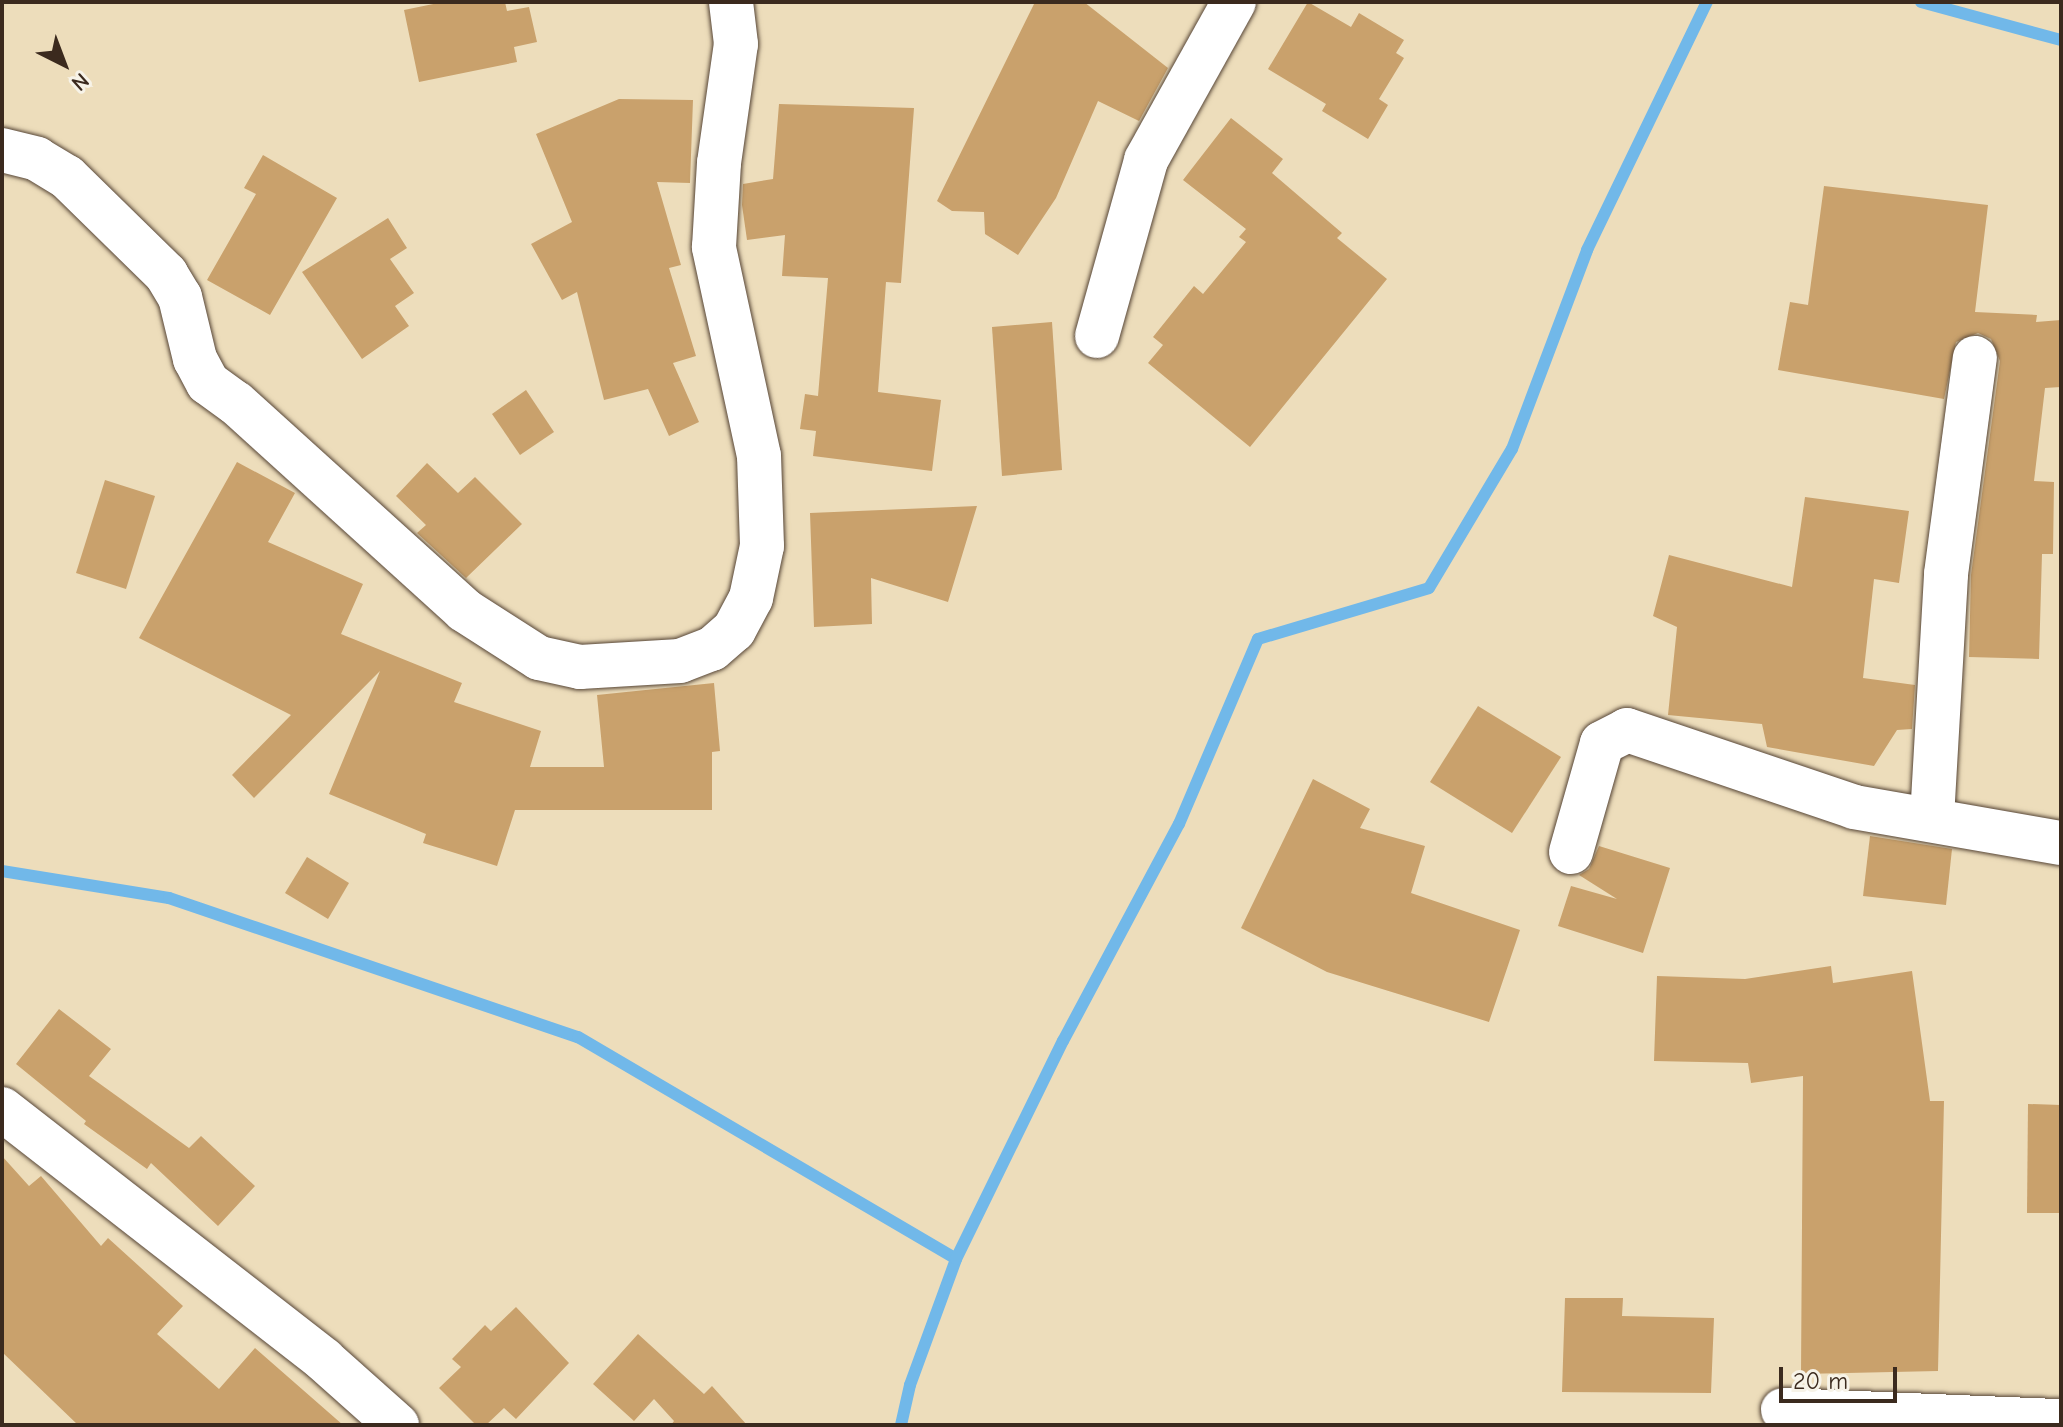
<!DOCTYPE html>
<html>
<head>
<meta charset="utf-8">
<style>
  body { margin:0 }
  #map { position:relative; width:2063px; height:1427px; overflow:hidden; background:#edddbb; font-family:"Comic Neue",sans-serif }
  div>[style] { position:absolute }
  .stream>* { height:12px; margin:-6px; padding:0 6px; transform-origin:6px; border-radius:6px; background:#71b8e9 }
  .building>* { inset:0; background:#c9a16c }
  .roads { filter:drop-shadow(0 0 2px #564536) drop-shadow(0 0 2px #564536) }
  .minor>* { height:44px; margin:-22px; padding:0 22px; transform-origin:22px; border-radius:22px; background:#fff }
  span { translate:-50% -50%; white-space:nowrap; text-align:center; line-height:1.15; -webkit-text-stroke:7px #f7f3e8; paint-order:stroke }
  .frame { position:absolute; inset:0; border:4px solid #3b2a1e; pointer-events:none }
  .north { position:absolute; left:24px; top:24px; width:80px; height:80px; -webkit-text-stroke:6px #f7f3e8; paint-order:stroke; rotate:138deg; font-size:22px; font-weight:700; line-height:32px; text-align:center; color:#3b2a1e }
  .north::after { content:''; display:block; margin:auto; width:28px; height:36px; background:#3b2a1e; clip-path:polygon(50% 0,100% 100%,50% 72%,0 100%) }
  .scale { position:absolute; left:1779px; top:1367px; width:118px; height:36px; box-sizing:border-box; border:4px solid #3b2a1e; border-top:0; padding-left:10px; font-size:24px; line-height:28px; white-space:nowrap; color:#3b2a1e; -webkit-text-stroke:6px #f7f3e8; paint-order:stroke }
</style>
</head>
<body>
<div id="map">
  <div class="stream">
    <i style="left:1921px;top:2px;width:145px;rotate:15.2deg"></i>
    <i style="left:2px;top:871px;width:169px;rotate:9.2deg"></i>
    <i style="left:169px;top:898px;width:432px;rotate:18.8deg"></i>
    <i style="left:578px;top:1037px;width:438px;rotate:30.4deg"></i>
    <i style="left:901px;top:1425px;width:41px;rotate:-77.3deg"></i>
    <i style="left:910px;top:1385px;width:134px;rotate:-69.9deg"></i>
    <i style="left:956px;top:1259px;width:243px;rotate:-63.9deg"></i>
    <i style="left:1063px;top:1041px;width:246px;rotate:-61.9deg"></i>
    <i style="left:1179px;top:824px;width:201px;rotate:-66.9deg"></i>
    <i style="left:1258px;top:639px;width:178px;rotate:-16.6deg"></i>
    <i style="left:1429px;top:588px;width:162px;rotate:-59.2deg"></i>
    <i style="left:1512px;top:449px;width:213px;rotate:-69.3deg"></i>
    <i style="left:1587px;top:250px;width:276px;rotate:-64.2deg"></i>
  </div>
  <div class="building">
    <i style="clip-path:polygon(443px 2px,505px 2px,507px 11px,529px 7px,537px 42px,514px 47px,517px 62px,419px 82px,404px 10px)"></i>
    <i style="clip-path:polygon(1035px 2px,1084px 2px,1168px 68px,1139px 121px,1098px 101px,1056px 198px,1018px 255px,985px 234px,984px 212px,952px 211px,937px 201px)"></i>
    <i style="clip-path:polygon(1308px 2px,1351px 27px,1359px 13px,1404px 40px,1396px 53px,1404px 58px,1379px 99px,1388px 105px,1368px 139px,1322px 111px,1326px 104px,1268px 69px)"></i>
    <i style="clip-path:polygon(619px 99px,693px 100px,690px 183px,657px 182px,681px 265px,669px 268px,696px 356px,673px 363px,699px 422px,669px 436px,648px 389px,604px 400px,577px 292px,562px 300px,531px 244px,572px 222px,536px 134px)"></i>
    <i style="clip-path:polygon(779px 104px,914px 108px,901px 283px,886px 282px,878px 392px,941px 400px,932px 471px,813px 456px,816px 431px,800px 429px,805px 394px,818px 396px,828px 278px,782px 276px,785px 235px,747px 240px,742px 205px,743px 184px,773px 179px)"></i>
    <i style="clip-path:polygon(1231px 118px,1283px 159px,1272px 173px,1342px 233px,1337px 238px,1387px 279px,1250px 447px,1148px 363px,1163px 345px,1153px 337px,1194px 286px,1203px 294px,1246px 242px,1239px 237px,1246px 229px,1183px 180px)"></i>
    <i style="clip-path:polygon(263px 155px,337px 198px,270px 315px,207px 280px,256px 194px,244px 188px)"></i>
    <i style="clip-path:polygon(1824px 186px,1988px 205px,1975px 312px,2037px 315px,2036px 322px,2061px 320px,2061px 387px,2045px 388px,2034px 481px,2054px 482px,2053px 554px,2042px 554px,2039px 659px,1969px 657px,1971px 575px,2000px 361px,1991px 339px,1978px 333px,1956px 342px,1944px 399px,1778px 370px,1790px 302px,1808px 305px)"></i>
    <i style="clip-path:polygon(388px 218px,407px 248px,390px 259px,414px 293px,395px 306px,409px 326px,362px 359px,302px 272px)"></i>
    <i style="clip-path:polygon(1052px 322px,1062px 470px,1002px 476px,992px 327px)"></i>
    <i style="clip-path:polygon(526px 390px,554px 432px,520px 455px,492px 414px)"></i>
    <i style="clip-path:polygon(237px 462px,295px 493px,268px 542px,363px 584px,341px 634px,462px 683px,454px 702px,541px 731px,530px 767px,604px 767px,597px 695px,714px 683px,720px 751px,712px 752px,712px 810px,515px 810px,497px 866px,423px 843px,426px 834px,329px 794px,380px 671px,254px 798px,232px 775px,291px 715px,139px 638px)"></i>
    <i style="clip-path:polygon(427px 463px,458px 493px,475px 477px,522px 524px,466px 578px,417px 533px,426px 525px,396px 496px)"></i>
    <i style="clip-path:polygon(105px 480px,155px 496px,126px 589px,76px 573px)"></i>
    <i style="clip-path:polygon(1805px 497px,1909px 511px,1899px 583px,1874px 579px,1863px 678px,1915px 685px,1912px 729px,1897px 730px,1874px 766px,1767px 747px,1762px 724px,1668px 715px,1677px 627px,1653px 616px,1669px 555px,1792px 587px)"></i>
    <i style="clip-path:polygon(977px 506px,948px 602px,871px 578px,872px 624px,814px 627px,810px 513px)"></i>
    <i style="clip-path:polygon(1478px 706px,1561px 757px,1512px 833px,1430px 782px)"></i>
    <i style="clip-path:polygon(1313px 779px,1370px 809px,1360px 828px,1425px 846px,1411px 893px,1520px 930px,1489px 1022px,1327px 972px,1241px 928px)"></i>
    <i style="clip-path:polygon(1870px 836px,1952px 849px,1946px 905px,1863px 896px)"></i>
    <i style="clip-path:polygon(1599px 846px,1670px 868px,1643px 953px,1558px 926px,1571px 886px,1617px 899px,1579px 875px,1589px 869px)"></i>
    <i style="clip-path:polygon(307px 857px,349px 883px,328px 919px,285px 893px)"></i>
    <i style="clip-path:polygon(1831px 966px,1833px 983px,1912px 971px,1930px 1101px,1944px 1101px,1938px 1371px,1801px 1374px,1803px 1076px,1751px 1083px,1748px 1063px,1654px 1061px,1657px 976px,1745px 979px)"></i>
    <i style="clip-path:polygon(59px 1009px,111px 1049px,89px 1076px,189px 1148px,201px 1136px,255px 1186px,218px 1226px,151px 1163px,147px 1169px,84px 1124px,86px 1121px,16px 1064px)"></i>
    <i style="clip-path:polygon(2028px 1104px,2061px 1105px,2061px 1213px,2027px 1213px)"></i>
    <i style="clip-path:polygon(2px 1156px,29px 1186px,41px 1176px,101px 1246px,108px 1238px,183px 1306px,157px 1334px,219px 1389px,255px 1348px,343px 1425px,78px 1425px,2px 1352px)"></i>
    <i style="clip-path:polygon(1565px 1298px,1623px 1298px,1622px 1316px,1714px 1318px,1711px 1393px,1562px 1392px)"></i>
    <i style="clip-path:polygon(516px 1307px,569px 1363px,516px 1419px,504px 1408px,486px 1425px,476px 1425px,439px 1388px,461px 1367px,452px 1359px,485px 1325px,491px 1331px)"></i>
    <i style="clip-path:polygon(638px 1334px,704px 1394px,712px 1386px,747px 1425px,671px 1425px,674px 1421px,654px 1399px,634px 1421px,593px 1384px)"></i>
  </div>
  <div class="roads">
    <div class="minor">
      <i style="left:2px;top:150px;width:36px;rotate:14deg"></i>
      <i style="left:37px;top:159px;width:35px;rotate:31deg"></i>
      <i style="left:67px;top:177px;width:139px;rotate:44.4deg"></i>
      <i style="left:166px;top:274px;width:27px;rotate:59deg"></i>
      <i style="left:180px;top:297px;width:64px;rotate:76.4deg"></i>
      <i style="left:195px;top:359px;width:27px;rotate:62deg"></i>
      <i style="left:208px;top:383px;width:34px;rotate:36deg"></i>
      <i style="left:236px;top:403px;width:308px;rotate:42.2deg"></i>
      <i style="left:464px;top:610px;width:89px;rotate:32.6deg"></i>
      <i style="left:539px;top:658px;width:42px;rotate:12.4deg"></i>
      <i style="left:580px;top:667px;width:100px;rotate:-3.4deg"></i>
      <i style="left:680px;top:661px;width:34px;rotate:-21deg"></i>
      <i style="left:712px;top:649px;width:29px;rotate:-41deg"></i>
      <i style="left:734px;top:630px;width:36px;rotate:-62deg"></i>
      <i style="left:751px;top:598px;width:53px;rotate:-78.1deg"></i>
      <i style="left:762px;top:546px;width:90px;rotate:-91.9deg"></i>
      <i style="left:759px;top:456px;width:214px;rotate:-102.2deg"></i>
      <i style="left:714px;top:247px;width:84px;rotate:-86.6deg"></i>
      <i style="left:719px;top:163px;width:120px;rotate:-81.9deg"></i>
      <i style="left:736px;top:44px;width:42px;rotate:-96.8deg"></i>
      <i style="left:1097px;top:336px;width:183px;rotate:-74.4deg"></i>
      <i style="left:1146px;top:160px;width:181px;rotate:-60.9deg"></i>
      <i style="left:1932px;top:818px;width:244px;rotate:-86.7deg"></i>
      <i style="left:1946px;top:574px;width:218px;rotate:-82.4deg"></i>
      <i style="left:1571px;top:852px;width:113px;rotate:-74.1deg"></i>
      <i style="left:1602px;top:743px;width:28px;rotate:-27deg"></i>
      <i style="left:1627px;top:730px;width:240px;rotate:18.7deg"></i>
      <i style="left:1854px;top:807px;width:210px;rotate:9.9deg"></i>
      <i style="left:2px;top:1109px;width:408px;rotate:37.9deg"></i>
      <i style="left:324px;top:1360px;width:98px;rotate:41.7deg"></i>
      <i style="left:1783px;top:1410px;width:278px;rotate:2.3deg"></i>
    </div>
  </div>
  <div class="frame"></div>
  <div class="north">N</div>
  <div class="scale">20 m</div>
</div>
</body>
</html>
